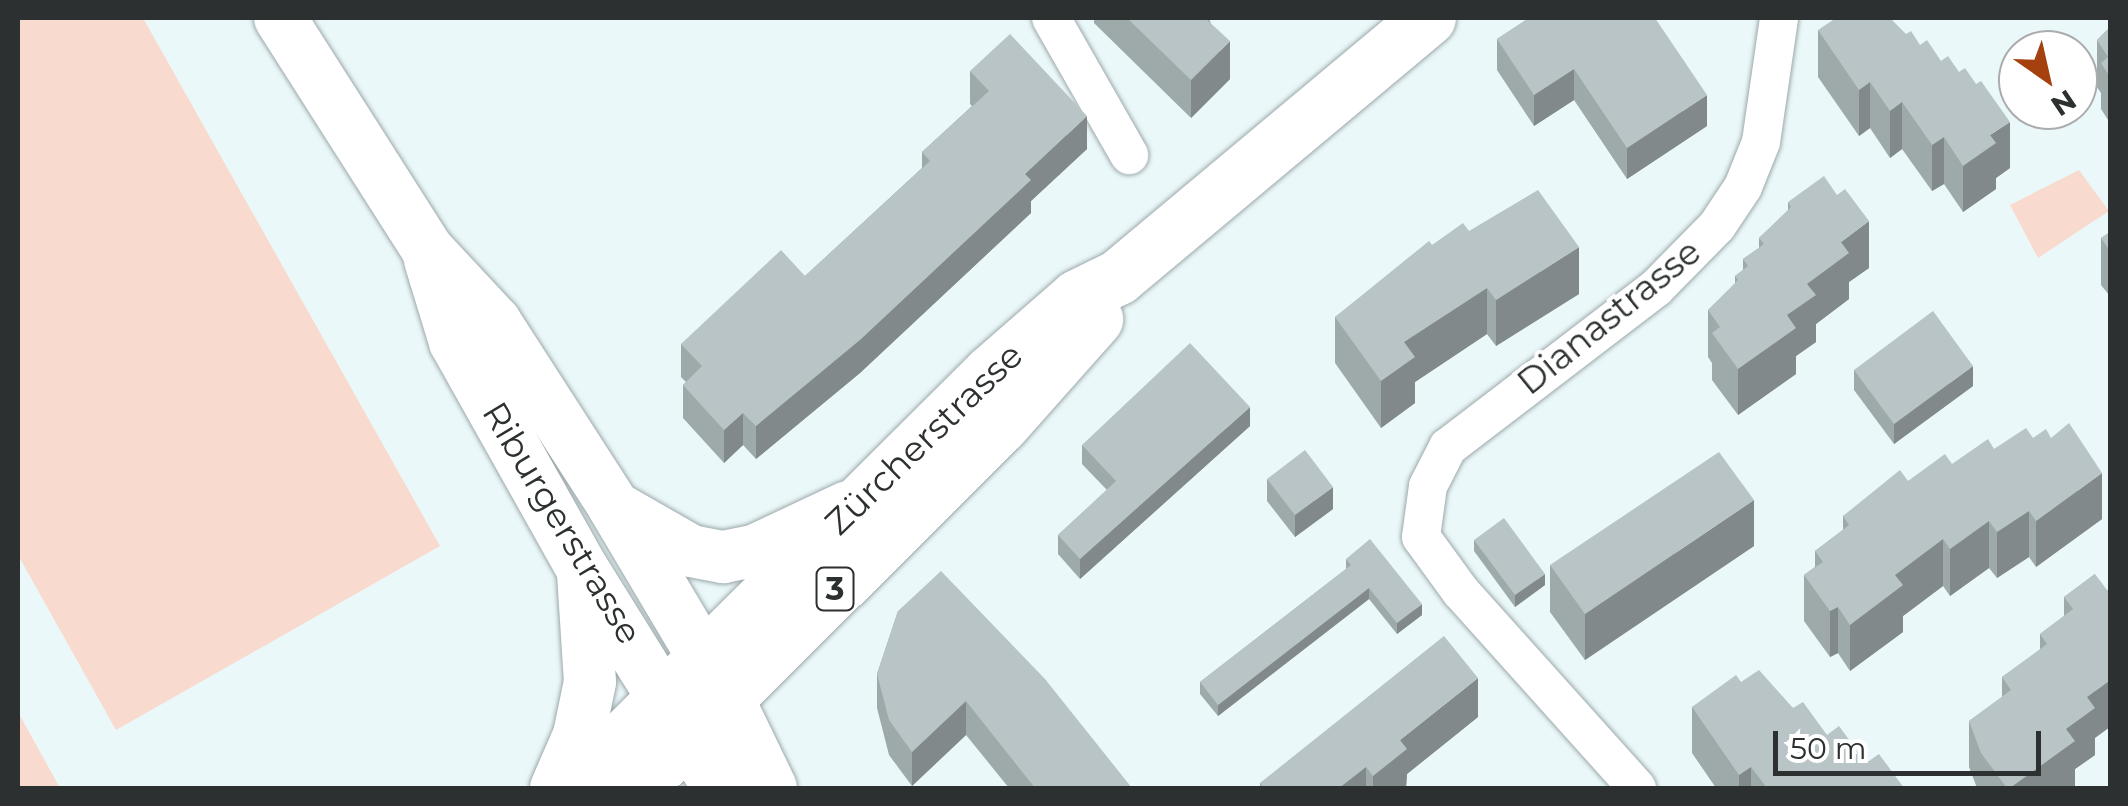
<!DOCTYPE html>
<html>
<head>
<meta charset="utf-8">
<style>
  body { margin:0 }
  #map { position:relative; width:2128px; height:806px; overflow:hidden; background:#ebf8fa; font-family:Montserrat,sans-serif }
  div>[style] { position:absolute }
  .green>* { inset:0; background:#f8dacf }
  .roads { filter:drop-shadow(0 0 2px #9ca8aa) drop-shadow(0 0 2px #9ca8aa) }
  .street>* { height:38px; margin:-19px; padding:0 19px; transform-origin:19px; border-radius:19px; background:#fff }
  .secondary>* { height:52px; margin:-26px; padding:0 26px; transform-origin:26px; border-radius:26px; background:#fff }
  .primary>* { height:55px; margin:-27.5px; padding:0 27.5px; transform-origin:27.5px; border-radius:27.5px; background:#fff }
  .wall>* { inset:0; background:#9ea9aa }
  .shaded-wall>* { inset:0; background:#81898b }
  .building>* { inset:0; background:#b8c4c6 }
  span { translate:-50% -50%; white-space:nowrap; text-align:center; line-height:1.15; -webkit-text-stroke:8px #fff; paint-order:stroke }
  .shield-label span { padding:2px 8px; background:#fff; border:2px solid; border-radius:8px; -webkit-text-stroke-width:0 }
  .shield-label { font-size:32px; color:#2c3031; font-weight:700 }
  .street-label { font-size:35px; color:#2c3031 }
  .frame { position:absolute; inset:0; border:20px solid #2c3031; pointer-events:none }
  .north { position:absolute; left:1998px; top:30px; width:100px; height:100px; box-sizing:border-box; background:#fff; border:2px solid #abacad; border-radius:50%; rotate:146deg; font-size:28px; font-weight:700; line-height:40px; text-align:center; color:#2c3031 }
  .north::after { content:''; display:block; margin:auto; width:35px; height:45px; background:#a5410e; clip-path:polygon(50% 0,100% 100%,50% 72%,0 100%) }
  .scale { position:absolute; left:1773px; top:731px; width:268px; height:45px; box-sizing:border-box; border:5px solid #2c3031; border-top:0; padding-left:12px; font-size:30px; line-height:35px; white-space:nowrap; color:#2c3031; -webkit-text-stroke:8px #fff; paint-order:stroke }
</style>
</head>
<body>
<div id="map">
  <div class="green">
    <i style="clip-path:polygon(18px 18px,143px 18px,440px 546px,116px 730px,18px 555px)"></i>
    <i style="clip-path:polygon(2079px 170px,2109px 211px,2038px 258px,2010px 205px)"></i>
    <i style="clip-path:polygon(18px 712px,60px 788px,18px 788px)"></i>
  </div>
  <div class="roads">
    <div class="street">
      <i style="left:1051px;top:18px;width:158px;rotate:60.3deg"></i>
      <i style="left:1637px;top:788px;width:263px;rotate:-131.9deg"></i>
      <i style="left:1461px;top:592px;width:68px;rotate:-126deg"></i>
      <i style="left:1421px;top:537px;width:51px;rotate:-82.2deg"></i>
      <i style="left:1428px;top:486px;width:44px;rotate:-62.9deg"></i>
      <i style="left:1448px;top:447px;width:262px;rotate:-37.4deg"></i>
      <i style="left:1656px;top:288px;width:87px;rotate:-45.5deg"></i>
      <i style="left:1717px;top:226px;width:47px;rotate:-56.3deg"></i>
      <i style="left:1743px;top:187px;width:48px;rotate:-68.2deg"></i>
      <i style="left:1761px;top:142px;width:125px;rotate:-81.7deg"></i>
    </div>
    <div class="secondary">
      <i style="left:280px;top:18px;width:274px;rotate:57.5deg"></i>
      <i style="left:427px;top:249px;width:100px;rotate:47deg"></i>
      <i style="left:495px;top:322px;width:220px;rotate:57.2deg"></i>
      <i style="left:614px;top:507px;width:221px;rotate:59.3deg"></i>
      <i style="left:727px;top:697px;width:101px;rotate:64.2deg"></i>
      <i style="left:430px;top:260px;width:86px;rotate:73deg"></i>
      <i style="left:455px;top:342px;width:259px;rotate:60.7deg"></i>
      <i style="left:582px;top:568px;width:259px;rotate:58.1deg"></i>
      <i style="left:616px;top:508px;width:86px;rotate:29.8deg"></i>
      <i style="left:691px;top:551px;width:33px;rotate:11deg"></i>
      <i style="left:723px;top:557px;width:32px;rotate:-11deg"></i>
      <i style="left:754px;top:551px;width:104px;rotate:-25.1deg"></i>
      <i style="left:556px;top:788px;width:58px;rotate:-66.5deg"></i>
      <i style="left:579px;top:735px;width:54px;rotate:-78.3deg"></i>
      <i style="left:590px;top:682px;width:108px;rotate:-93.7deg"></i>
    </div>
    <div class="primary">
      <i style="left:573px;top:788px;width:588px;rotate:-44.86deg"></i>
      <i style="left:990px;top:373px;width:116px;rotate:-41.1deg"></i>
      <i style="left:1077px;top:297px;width:46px;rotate:-26deg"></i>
      <i style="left:1118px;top:277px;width:404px;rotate:-39.9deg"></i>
      <i style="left:636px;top:788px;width:515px;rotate:-44.84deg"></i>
      <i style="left:1001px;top:425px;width:142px;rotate:-48.4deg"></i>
    </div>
  </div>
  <div class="wall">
    <i style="clip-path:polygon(1094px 18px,1209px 18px,1230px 79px,1191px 118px,1094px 23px)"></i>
    <i style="clip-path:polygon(1529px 18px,1707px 126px,1627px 179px,1574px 100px,1534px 126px,1497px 70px,1497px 39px)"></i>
    <i style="clip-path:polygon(2110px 27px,2110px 123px,2101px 109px,2101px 93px,2097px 87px,2097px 40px)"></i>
    <i style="clip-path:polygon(1818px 30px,2010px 168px,1996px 178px,1996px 189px,1963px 212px,1944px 184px,1932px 191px,1902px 149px,1890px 158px,1870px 128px,1859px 136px,1818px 77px)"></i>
    <i style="clip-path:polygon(970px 71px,1087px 149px,1031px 201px,1031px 213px,860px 373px,756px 459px,743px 445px,724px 463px,683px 418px,683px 385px,686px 382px,681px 377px,681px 344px,805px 276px,922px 168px,922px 152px,972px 106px,970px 104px)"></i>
    <i style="clip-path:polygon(1788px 202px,1869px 268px,1849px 282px,1849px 299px,1816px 324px,1816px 342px,1796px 356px,1796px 374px,1738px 415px,1712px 380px,1712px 363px,1708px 357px,1708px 310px,1735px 284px,1735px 276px,1743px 270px,1743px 259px,1759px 248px,1759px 238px,1788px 211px)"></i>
    <i style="clip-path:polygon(1469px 231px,1579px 294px,1496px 346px,1487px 334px,1415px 382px,1415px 403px,1381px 428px,1335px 363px,1335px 317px,1432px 245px)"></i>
    <i style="clip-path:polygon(2110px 232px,2110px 312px,2109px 310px,2109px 295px,2101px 285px,2101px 238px)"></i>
    <i style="clip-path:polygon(1854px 370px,1973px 386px,1894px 444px,1854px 390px)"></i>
    <i style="clip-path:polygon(1250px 426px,1080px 579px,1058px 554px,1058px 535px,1107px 490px,1082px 464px,1082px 445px)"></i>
    <i style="clip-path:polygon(2033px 438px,2102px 519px,2036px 567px,2029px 557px,1997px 578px,1989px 568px,1950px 596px,1943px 586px,1903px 616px,1903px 632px,1850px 671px,1838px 653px,1830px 657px,1804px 621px,1804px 575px,1815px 567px,1815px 551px,1843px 530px,1843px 516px,1908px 481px,1994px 449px)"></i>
    <i style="clip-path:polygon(1267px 479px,1333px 509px,1295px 537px,1267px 501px)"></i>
    <i style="clip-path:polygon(1474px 540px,1545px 585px,1515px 607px,1474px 551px)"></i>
    <i style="clip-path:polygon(1754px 546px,1585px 660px,1550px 612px,1550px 565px)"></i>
    <i style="clip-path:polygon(1346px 559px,1422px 615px,1397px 634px,1369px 599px,1218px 716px,1200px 694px,1200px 682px,1346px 569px)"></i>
    <i style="clip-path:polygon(2095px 574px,2095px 755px,2075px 769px,2075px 787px,2073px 788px,1977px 788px,1969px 767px,1969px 721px,2002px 697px,2002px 677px,2040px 650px,2040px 634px,2064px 616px,2064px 597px)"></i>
    <i style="clip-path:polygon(898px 611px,1132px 788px,1009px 788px,966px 735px,912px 786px,889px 755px,877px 708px,877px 674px)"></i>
    <i style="clip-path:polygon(1741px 682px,1793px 708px,1827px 735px,1904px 788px,1716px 788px,1692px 753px,1692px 707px)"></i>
    <i style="clip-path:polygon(1478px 717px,1407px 774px,1406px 788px,1260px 788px,1260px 783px)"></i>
  </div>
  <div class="shaded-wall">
    <i style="clip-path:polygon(1230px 41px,1230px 79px,1191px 118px,1191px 80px)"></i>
    <i style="clip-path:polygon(1574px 69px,1574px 100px,1534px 126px,1534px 95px)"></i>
    <i style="clip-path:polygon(1870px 82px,1870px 128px,1859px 136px,1859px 90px)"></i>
    <i style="clip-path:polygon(1707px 95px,1707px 126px,1627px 179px,1627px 148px)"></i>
    <i style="clip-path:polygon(1902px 102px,1902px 149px,1890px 158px,1890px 111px)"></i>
    <i style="clip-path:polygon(1087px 116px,1087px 149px,1031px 201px,1031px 213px,860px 373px,756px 459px,756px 426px)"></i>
    <i style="clip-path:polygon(2010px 122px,2010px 168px,1996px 178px,1996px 189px,1963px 212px,1963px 166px,1990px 135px)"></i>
    <i style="clip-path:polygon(1944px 137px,1944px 184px,1932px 191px,1932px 145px)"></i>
    <i style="clip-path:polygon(1869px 221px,1869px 268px,1849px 282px,1849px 299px,1816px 324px,1816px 342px,1796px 356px,1796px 374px,1738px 415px,1738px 369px,1787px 315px,1807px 284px,1841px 242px)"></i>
    <i style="clip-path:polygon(1579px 247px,1579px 294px,1496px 346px,1496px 300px)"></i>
    <i style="clip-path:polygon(1487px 288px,1487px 334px,1415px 382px,1415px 403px,1381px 428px,1381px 381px,1404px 342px)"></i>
    <i style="clip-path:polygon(1973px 366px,1973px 386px,1894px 444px,1894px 424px)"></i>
    <i style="clip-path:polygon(1250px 407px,1250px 426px,1080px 579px,1080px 559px)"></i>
    <i style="clip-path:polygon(743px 413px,743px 445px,724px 463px,724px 430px)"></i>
    <i style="clip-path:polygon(2102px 473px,2102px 519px,2036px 567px,2036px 521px)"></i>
    <i style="clip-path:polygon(1333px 487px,1333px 509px,1295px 537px,1295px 515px)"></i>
    <i style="clip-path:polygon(1754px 500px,1754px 546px,1585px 660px,1585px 614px)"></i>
    <i style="clip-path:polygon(2029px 511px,2029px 557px,1997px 578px,1997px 532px)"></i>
    <i style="clip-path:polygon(1989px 521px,1989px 568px,1950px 596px,1950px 549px)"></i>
    <i style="clip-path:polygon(1943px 539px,1943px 586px,1903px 616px,1903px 632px,1850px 671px,1850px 625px,1895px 575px)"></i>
    <i style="clip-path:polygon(1545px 574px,1545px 585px,1515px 607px,1515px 595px)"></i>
    <i style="clip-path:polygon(1369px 588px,1369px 599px,1218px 716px,1218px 705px)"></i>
    <i style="clip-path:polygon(1422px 604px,1422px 615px,1397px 634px,1397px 623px)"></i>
    <i style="clip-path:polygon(1838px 607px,1838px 653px,1830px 657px,1830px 611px)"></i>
    <i style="clip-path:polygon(1478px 678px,1478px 717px,1407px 774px,1406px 788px,1373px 788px,1373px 776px,1400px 740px)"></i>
    <i style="clip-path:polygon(2110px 680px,2110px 727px,2095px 738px,2095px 755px,2075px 769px,2075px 787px,2010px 788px,2066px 729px,2087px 697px)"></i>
    <i style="clip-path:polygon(966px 701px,966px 735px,912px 786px,912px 752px)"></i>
    <i style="clip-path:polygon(1366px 767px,1366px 788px,1339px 788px)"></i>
    <i style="clip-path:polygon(1751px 767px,1751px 788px,1739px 788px,1739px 775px)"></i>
  </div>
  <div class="building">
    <i style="clip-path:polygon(1127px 18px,1205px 18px,1230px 41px,1191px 80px)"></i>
    <i style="clip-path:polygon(1529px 18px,1641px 18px,1643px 20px,1646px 18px,1655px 18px,1707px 95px,1627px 148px,1574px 69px,1534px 95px,1497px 39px)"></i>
    <i style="clip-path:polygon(1836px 18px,1890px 18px,1906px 34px,1911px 31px,1920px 45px,1927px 40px,1941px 61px,1948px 56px,1959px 72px,1965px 68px,1976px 84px,1981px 81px,2010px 122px,1990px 135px,1996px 143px,1963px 166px,1944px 137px,1932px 145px,1902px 102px,1890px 111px,1870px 82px,1859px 90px,1818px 30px)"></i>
    <i style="clip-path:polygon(2110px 27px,2110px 77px,2101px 63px,2108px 57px,2097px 40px)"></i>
    <i style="clip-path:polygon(1010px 34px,1087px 116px,1025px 174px,1031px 180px,860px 340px,756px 426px,743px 413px,724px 430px,683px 385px,702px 366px,681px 344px,781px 250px,805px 276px,930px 161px,922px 152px,989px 91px,970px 71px)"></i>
    <i style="clip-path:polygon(1824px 176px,1837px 195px,1845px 189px,1869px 221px,1841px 242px,1849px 253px,1807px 284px,1816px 295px,1787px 315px,1796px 328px,1738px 369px,1712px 333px,1720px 327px,1708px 310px,1738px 280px,1735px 276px,1748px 266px,1743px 259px,1764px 244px,1759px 238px,1791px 207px,1788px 202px)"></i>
    <i style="clip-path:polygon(1538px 190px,1579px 247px,1496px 300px,1487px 288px,1404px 342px,1415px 357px,1381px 381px,1335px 317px,1429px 241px,1432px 245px,1463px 223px,1469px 231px)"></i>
    <i style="clip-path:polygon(2110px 232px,2110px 251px,2101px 238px)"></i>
    <i style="clip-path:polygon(1933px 311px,1973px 366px,1894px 424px,1854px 370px)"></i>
    <i style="clip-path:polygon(1190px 343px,1250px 407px,1080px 559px,1058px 535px,1116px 481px,1082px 445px)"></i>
    <i style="clip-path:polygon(2069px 423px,2102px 473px,2036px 521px,2029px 511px,1997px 532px,1989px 521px,1950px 549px,1943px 539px,1895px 575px,1903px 585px,1850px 625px,1838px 607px,1830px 611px,1804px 575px,1823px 562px,1815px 551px,1849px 525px,1843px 516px,1900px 470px,1908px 481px,1945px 454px,1952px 464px,1988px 439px,1994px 449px,2026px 428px,2033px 438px,2046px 429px,2051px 438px)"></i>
    <i style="clip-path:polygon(1305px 450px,1333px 487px,1295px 515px,1267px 479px)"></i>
    <i style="clip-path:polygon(1719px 452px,1754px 500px,1585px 614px,1550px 565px)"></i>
    <i style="clip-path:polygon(1504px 518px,1545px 574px,1515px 595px,1474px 540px)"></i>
    <i style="clip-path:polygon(1370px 539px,1422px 604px,1397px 623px,1369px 588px,1218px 705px,1200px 682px,1351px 565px,1346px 559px)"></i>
    <i style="clip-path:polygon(941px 571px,1045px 679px,1132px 788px,1035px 788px,966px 701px,912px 752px,889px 720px,877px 674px,898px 611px)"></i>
    <i style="clip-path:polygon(2095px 574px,2107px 590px,2110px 590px,2110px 680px,2087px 697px,2095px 708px,2066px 729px,2075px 741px,2010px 788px,2007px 788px,1981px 753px,1969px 721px,2011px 690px,2002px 677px,2047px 644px,2040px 634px,2073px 609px,2064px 597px)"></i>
    <i style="clip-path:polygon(1444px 636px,1478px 678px,1400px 740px,1407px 749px,1373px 776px,1366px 767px,1339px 788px,1264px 788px,1260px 783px)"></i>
    <i style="clip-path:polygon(1759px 670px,1793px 708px,1803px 702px,1827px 735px,1839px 726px,1866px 763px,1879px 754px,1904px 788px,1767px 788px,1751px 767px,1739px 775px,1692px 707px,1736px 675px,1741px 682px)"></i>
  </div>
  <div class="shield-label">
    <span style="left:835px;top:589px">3</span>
  </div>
  <div class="street-label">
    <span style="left:1609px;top:317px;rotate:-39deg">Dianastrasse</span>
    <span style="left:924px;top:439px;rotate:-44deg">Zürcherstrasse</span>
    <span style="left:562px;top:523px;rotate:59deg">Riburgerstrasse</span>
  </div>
  <div class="frame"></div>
  <div class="north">N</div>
  <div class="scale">50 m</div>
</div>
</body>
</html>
